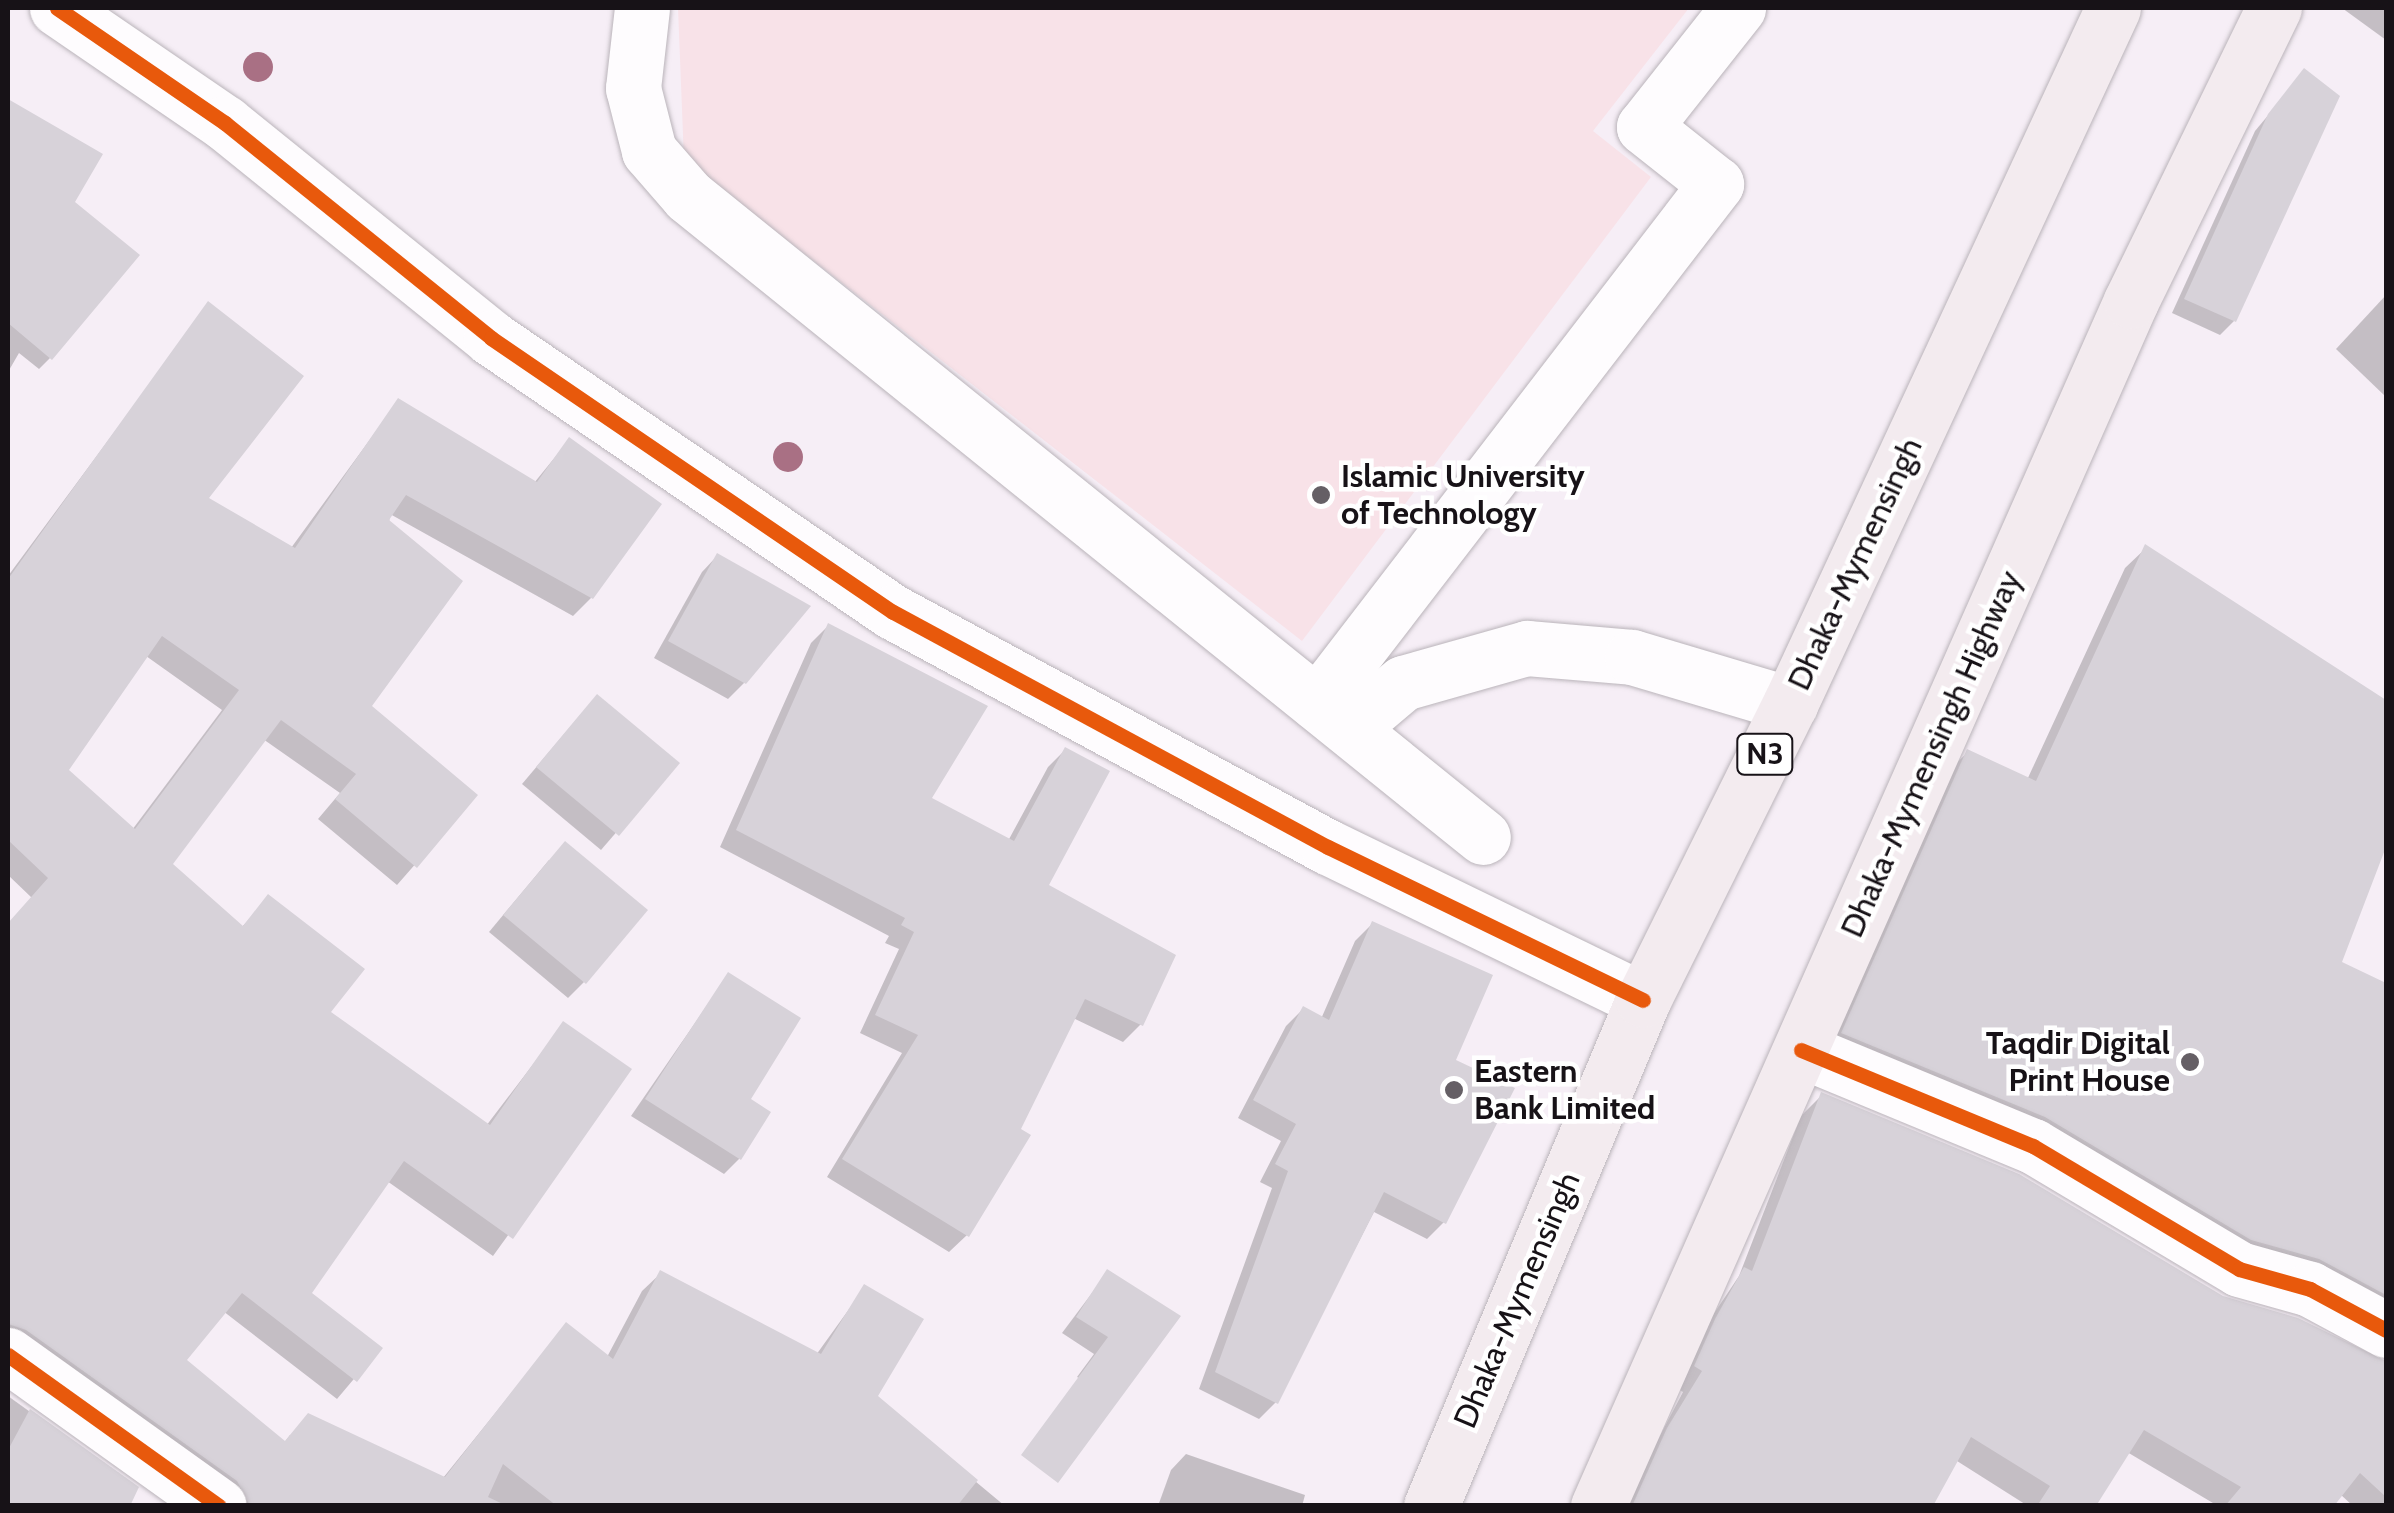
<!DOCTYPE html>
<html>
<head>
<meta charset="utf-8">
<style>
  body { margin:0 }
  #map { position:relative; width:2394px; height:1513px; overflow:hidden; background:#f6eef6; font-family:Cabin,sans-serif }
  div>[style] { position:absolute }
  .green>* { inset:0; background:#f8e2e8 }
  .shadow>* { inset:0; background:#0003 }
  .building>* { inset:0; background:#d7d2d9 }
  .roads { filter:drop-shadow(0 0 2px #bab4ba) drop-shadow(0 0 2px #bab4ba) }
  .minor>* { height:55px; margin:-27.5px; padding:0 27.5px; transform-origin:27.5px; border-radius:27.5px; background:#fefcfe }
  .highway>* { height:55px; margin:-27.5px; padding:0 27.5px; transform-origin:27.5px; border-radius:27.5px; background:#f3ebef }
  .cycleway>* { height:15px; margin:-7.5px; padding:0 7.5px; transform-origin:7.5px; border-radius:7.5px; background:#e8590c }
  .trees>* { width:30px; height:30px; margin:-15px; border-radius:50%; background:#a97084 }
  .dots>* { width:28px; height:28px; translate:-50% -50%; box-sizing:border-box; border:5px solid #fff; border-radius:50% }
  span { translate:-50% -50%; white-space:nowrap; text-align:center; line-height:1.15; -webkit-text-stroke:9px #fff; paint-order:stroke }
  .shield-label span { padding:2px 8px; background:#fff; border:2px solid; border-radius:8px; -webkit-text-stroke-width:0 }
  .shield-label { font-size:30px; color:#171217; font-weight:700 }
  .poi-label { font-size:32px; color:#171217; font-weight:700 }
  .left { translate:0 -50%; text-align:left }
  .right { translate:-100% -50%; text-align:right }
  .street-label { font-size:32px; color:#171217 }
  .frame { position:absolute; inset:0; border:10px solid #171217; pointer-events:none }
</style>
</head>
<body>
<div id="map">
  <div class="green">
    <i style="clip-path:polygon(678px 8px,1689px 8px,1593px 131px,1651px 177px,1302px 641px,684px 160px)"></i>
  </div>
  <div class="shadow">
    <i style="clip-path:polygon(2342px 8px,2386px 8px,2386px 40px)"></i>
    <i style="clip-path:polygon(2305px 71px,2234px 321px,2220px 335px,2172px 313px,2255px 131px)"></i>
    <i style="clip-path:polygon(8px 102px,99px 155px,72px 202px,50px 358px,39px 369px,19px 353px,8px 372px)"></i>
    <i style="clip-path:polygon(2386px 295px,2386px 397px,2336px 349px)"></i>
    <i style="clip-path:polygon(evenodd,209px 304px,206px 499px,291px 548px,398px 401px,534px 483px,569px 440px,591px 598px,573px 616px,390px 514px,369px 707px,475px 796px,397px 885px,318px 819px,340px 793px,263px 739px,170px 864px,241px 928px,269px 897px,327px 1013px,486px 1126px,563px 1025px,628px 1070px,493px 1256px,387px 1181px,309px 1293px,380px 1348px,337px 1399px,223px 1311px,184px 1361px,284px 1443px,290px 1435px,443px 1478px,566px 1325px,607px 1357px,642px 1291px,661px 1273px,816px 1355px,865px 1287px,874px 1397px,1005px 1506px,222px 1506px,8px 1347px,8px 1309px,14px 1301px,8px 1295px,8px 925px,32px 898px,8px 875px,8px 576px,209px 304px,146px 656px,222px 710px,132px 830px,66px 770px,146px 656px)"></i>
    <i style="clip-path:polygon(2146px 548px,2386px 703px,2386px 844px,2339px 963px,2386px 986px,2386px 1329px,1823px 1054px,1947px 772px,1968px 752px,2027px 780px,2125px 568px)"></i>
    <i style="clip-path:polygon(717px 556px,744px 683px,728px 699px,654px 658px,702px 572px)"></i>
    <i style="clip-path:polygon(828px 626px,928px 799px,1008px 841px,1048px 767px,1065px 750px,1046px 886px,1141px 1024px,1123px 1042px,1073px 1018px,967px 1235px,949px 1252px,827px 1177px,902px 1053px,860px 1033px,899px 949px,885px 943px,889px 936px,720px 847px,811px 643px)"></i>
    <i style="clip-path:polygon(582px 713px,676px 763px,601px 850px,522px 784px)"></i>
    <i style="clip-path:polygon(549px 860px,584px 982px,568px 998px,489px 932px)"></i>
    <i style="clip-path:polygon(1372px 924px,1453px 1061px,1444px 1222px,1427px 1239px,1374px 1212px,1276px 1402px,1259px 1419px,1199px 1389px,1272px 1188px,1260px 1182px,1281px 1141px,1238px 1118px,1286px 1026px,1303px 1009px,1321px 1019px,1355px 941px)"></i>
    <i style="clip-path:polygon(728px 975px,747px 1100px,739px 1159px,724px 1174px,631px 1116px)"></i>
    <i style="clip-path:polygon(1822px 1095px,2229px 1301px,2371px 1360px,2386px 1360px,2386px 1506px,2353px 1506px,2340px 1494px,2331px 1506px,2218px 1506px,2127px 1452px,2093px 1506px,2028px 1506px,1957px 1461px,1930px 1506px,1623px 1506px,1683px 1392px,1675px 1387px,1695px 1342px,1739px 1276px,1801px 1116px)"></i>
    <i style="clip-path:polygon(1107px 1273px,1114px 1396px,1077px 1377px,1094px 1354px,1062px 1333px)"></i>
    <i style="clip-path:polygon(8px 1396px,136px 1488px,128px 1506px,8px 1506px)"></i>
    <i style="clip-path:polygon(1186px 1454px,1305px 1495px,1302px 1506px,1158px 1506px,1171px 1470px)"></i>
  </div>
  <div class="building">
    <i style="clip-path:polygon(2304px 68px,2340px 96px,2236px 322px,2184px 299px,2268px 114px)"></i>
    <i style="clip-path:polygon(8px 99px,103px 154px,75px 202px,140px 255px,52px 360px,8px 323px)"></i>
    <i style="clip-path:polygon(evenodd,208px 301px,304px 376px,209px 498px,295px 548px,398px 398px,537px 482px,569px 437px,662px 504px,593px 599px,406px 495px,389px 520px,463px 581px,372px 706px,478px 795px,417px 868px,335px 799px,356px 774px,281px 720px,173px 864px,243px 926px,268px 894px,365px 969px,331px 1012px,490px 1125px,563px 1021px,632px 1069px,513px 1239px,404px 1161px,312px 1293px,383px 1348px,357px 1382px,242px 1293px,187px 1360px,285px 1441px,308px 1413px,445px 1477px,566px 1322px,613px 1359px,660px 1270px,821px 1354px,864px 1284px,924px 1319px,878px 1396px,978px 1480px,957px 1506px,557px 1506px,503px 1464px,488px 1497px,507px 1506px,250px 1506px,237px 1481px,26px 1330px,8px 1324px,8px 923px,48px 878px,8px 840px,8px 579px,208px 301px,162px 636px,239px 690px,135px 829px,69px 770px,162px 636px)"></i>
    <i style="clip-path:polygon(2145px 544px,2386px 700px,2386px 847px,2342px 962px,2386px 983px,2386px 1295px,2319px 1259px,2251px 1240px,2045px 1117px,1841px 1033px,1967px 749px,2036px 781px)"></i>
    <i style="clip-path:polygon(717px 553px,811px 606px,746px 684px,668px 641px)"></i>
    <i style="clip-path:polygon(828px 623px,988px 706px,932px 798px,1014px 841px,1065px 747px,1110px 771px,1049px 885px,1176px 955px,1143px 1026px,1085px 999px,1021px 1129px,1031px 1135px,969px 1237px,842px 1159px,918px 1035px,875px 1015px,914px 932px,901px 925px,905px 918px,736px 830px)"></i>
    <i style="clip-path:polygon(597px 694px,680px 763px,619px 836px,536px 767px)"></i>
    <i style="clip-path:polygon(565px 841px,648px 910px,586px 984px,503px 915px)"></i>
    <i style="clip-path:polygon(1372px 921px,1493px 975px,1456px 1060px,1515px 1088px,1446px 1224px,1384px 1192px,1278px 1404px,1215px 1372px,1288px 1171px,1275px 1164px,1296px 1124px,1253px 1100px,1303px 1006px,1329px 1020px)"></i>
    <i style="clip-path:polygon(728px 972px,801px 1018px,751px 1099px,771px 1112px,741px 1160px,645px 1099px)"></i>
    <i style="clip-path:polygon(1821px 1092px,2019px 1174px,2223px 1296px,2298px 1318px,2386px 1361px,2386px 1497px,2360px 1473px,2334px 1506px,2225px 1506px,2241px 1487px,2144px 1430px,2096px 1506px,2037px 1506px,2050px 1486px,1971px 1437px,1933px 1506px,1632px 1506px,1667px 1428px,1702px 1371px,1694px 1366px,1715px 1319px,1744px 1267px,1752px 1271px)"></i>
    <i style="clip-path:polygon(1107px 1269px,1181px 1316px,1058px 1483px,1021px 1455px,1108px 1337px,1076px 1317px)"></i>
    <i style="clip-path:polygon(30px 1409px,139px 1487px,130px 1506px,8px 1506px,8px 1450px)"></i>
  </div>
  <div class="roads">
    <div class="minor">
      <i style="left:57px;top:8px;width:204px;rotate:34.4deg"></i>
      <i style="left:225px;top:123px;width:342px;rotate:38.9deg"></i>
      <i style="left:491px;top:338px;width:486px;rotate:34.3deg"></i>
      <i style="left:893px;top:612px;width:494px;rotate:28.4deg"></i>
      <i style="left:1328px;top:847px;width:350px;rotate:25.9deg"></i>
      <i style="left:642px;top:8px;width:81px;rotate:96.4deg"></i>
      <i style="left:633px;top:88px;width:65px;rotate:75.7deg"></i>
      <i style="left:649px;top:151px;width:60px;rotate:49.1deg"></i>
      <i style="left:688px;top:196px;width:1021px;rotate:38.88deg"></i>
      <i style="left:1317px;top:703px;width:655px;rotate:-52.45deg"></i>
      <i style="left:1716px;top:184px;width:92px;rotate:-141.6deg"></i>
      <i style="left:1644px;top:127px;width:152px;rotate:-51.7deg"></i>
      <i style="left:1351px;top:727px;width:68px;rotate:-40.2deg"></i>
      <i style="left:1403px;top:683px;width:129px;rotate:-15.8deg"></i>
      <i style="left:1527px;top:648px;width:105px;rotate:4.9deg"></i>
      <i style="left:1632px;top:657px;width:165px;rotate:16.6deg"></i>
      <i style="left:1801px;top:1050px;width:251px;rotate:22.5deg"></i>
      <i style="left:2033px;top:1146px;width:240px;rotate:30.8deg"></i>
      <i style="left:2239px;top:1269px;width:74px;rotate:15.7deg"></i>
      <i style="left:2310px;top:1289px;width:86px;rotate:28.3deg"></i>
      <i style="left:8px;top:1355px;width:259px;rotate:35.6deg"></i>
    </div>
    <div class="highway">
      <i style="left:1431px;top:1506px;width:549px;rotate:-67.27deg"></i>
      <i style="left:1643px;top:1000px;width:330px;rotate:-63.6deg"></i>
      <i style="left:1790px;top:704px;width:767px;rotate:-65.1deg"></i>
      <i style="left:1598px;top:1506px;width:1318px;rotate:-66.14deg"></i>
      <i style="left:2131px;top:301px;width:326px;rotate:-64deg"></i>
    </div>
  </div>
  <div class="cycleway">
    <i style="left:57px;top:8px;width:204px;rotate:34.4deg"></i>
    <i style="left:225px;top:123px;width:342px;rotate:38.9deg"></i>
    <i style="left:491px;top:338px;width:486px;rotate:34.3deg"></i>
    <i style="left:893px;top:612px;width:494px;rotate:28.4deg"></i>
    <i style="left:1328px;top:847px;width:350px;rotate:25.9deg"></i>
    <i style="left:1801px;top:1050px;width:251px;rotate:22.5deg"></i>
    <i style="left:2033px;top:1146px;width:240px;rotate:30.8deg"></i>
    <i style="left:2239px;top:1269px;width:74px;rotate:15.7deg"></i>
    <i style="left:2310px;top:1289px;width:86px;rotate:28.3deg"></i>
    <i style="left:8px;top:1355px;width:259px;rotate:35.6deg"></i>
  </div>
  <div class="trees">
    <i style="left:258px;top:67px"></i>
    <i style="left:788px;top:457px"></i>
  </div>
  <div class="dots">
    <i style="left:1321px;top:495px;background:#655f65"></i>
    <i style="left:2190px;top:1062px;background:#655f65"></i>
    <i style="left:1454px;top:1090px;background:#655f65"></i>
  </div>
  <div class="shield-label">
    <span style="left:1765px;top:754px">N3</span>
  </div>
  <div class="poi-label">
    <span class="left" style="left:1341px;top:495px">Islamic University<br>of Technology</span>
    <span class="right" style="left:2170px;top:1062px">Taqdir Digital<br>Print House</span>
    <span class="left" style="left:1474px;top:1090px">Eastern<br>Bank Limited</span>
  </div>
  <div class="street-label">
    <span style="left:1855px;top:564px;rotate:-65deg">Dhaka-Mymensingh</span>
    <span style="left:1931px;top:754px;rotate:-66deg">Dhaka-Mymensingh Highway</span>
    <span style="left:1517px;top:1300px;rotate:-67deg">Dhaka-Mymensingh</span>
  </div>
  <div class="frame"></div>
</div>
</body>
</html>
